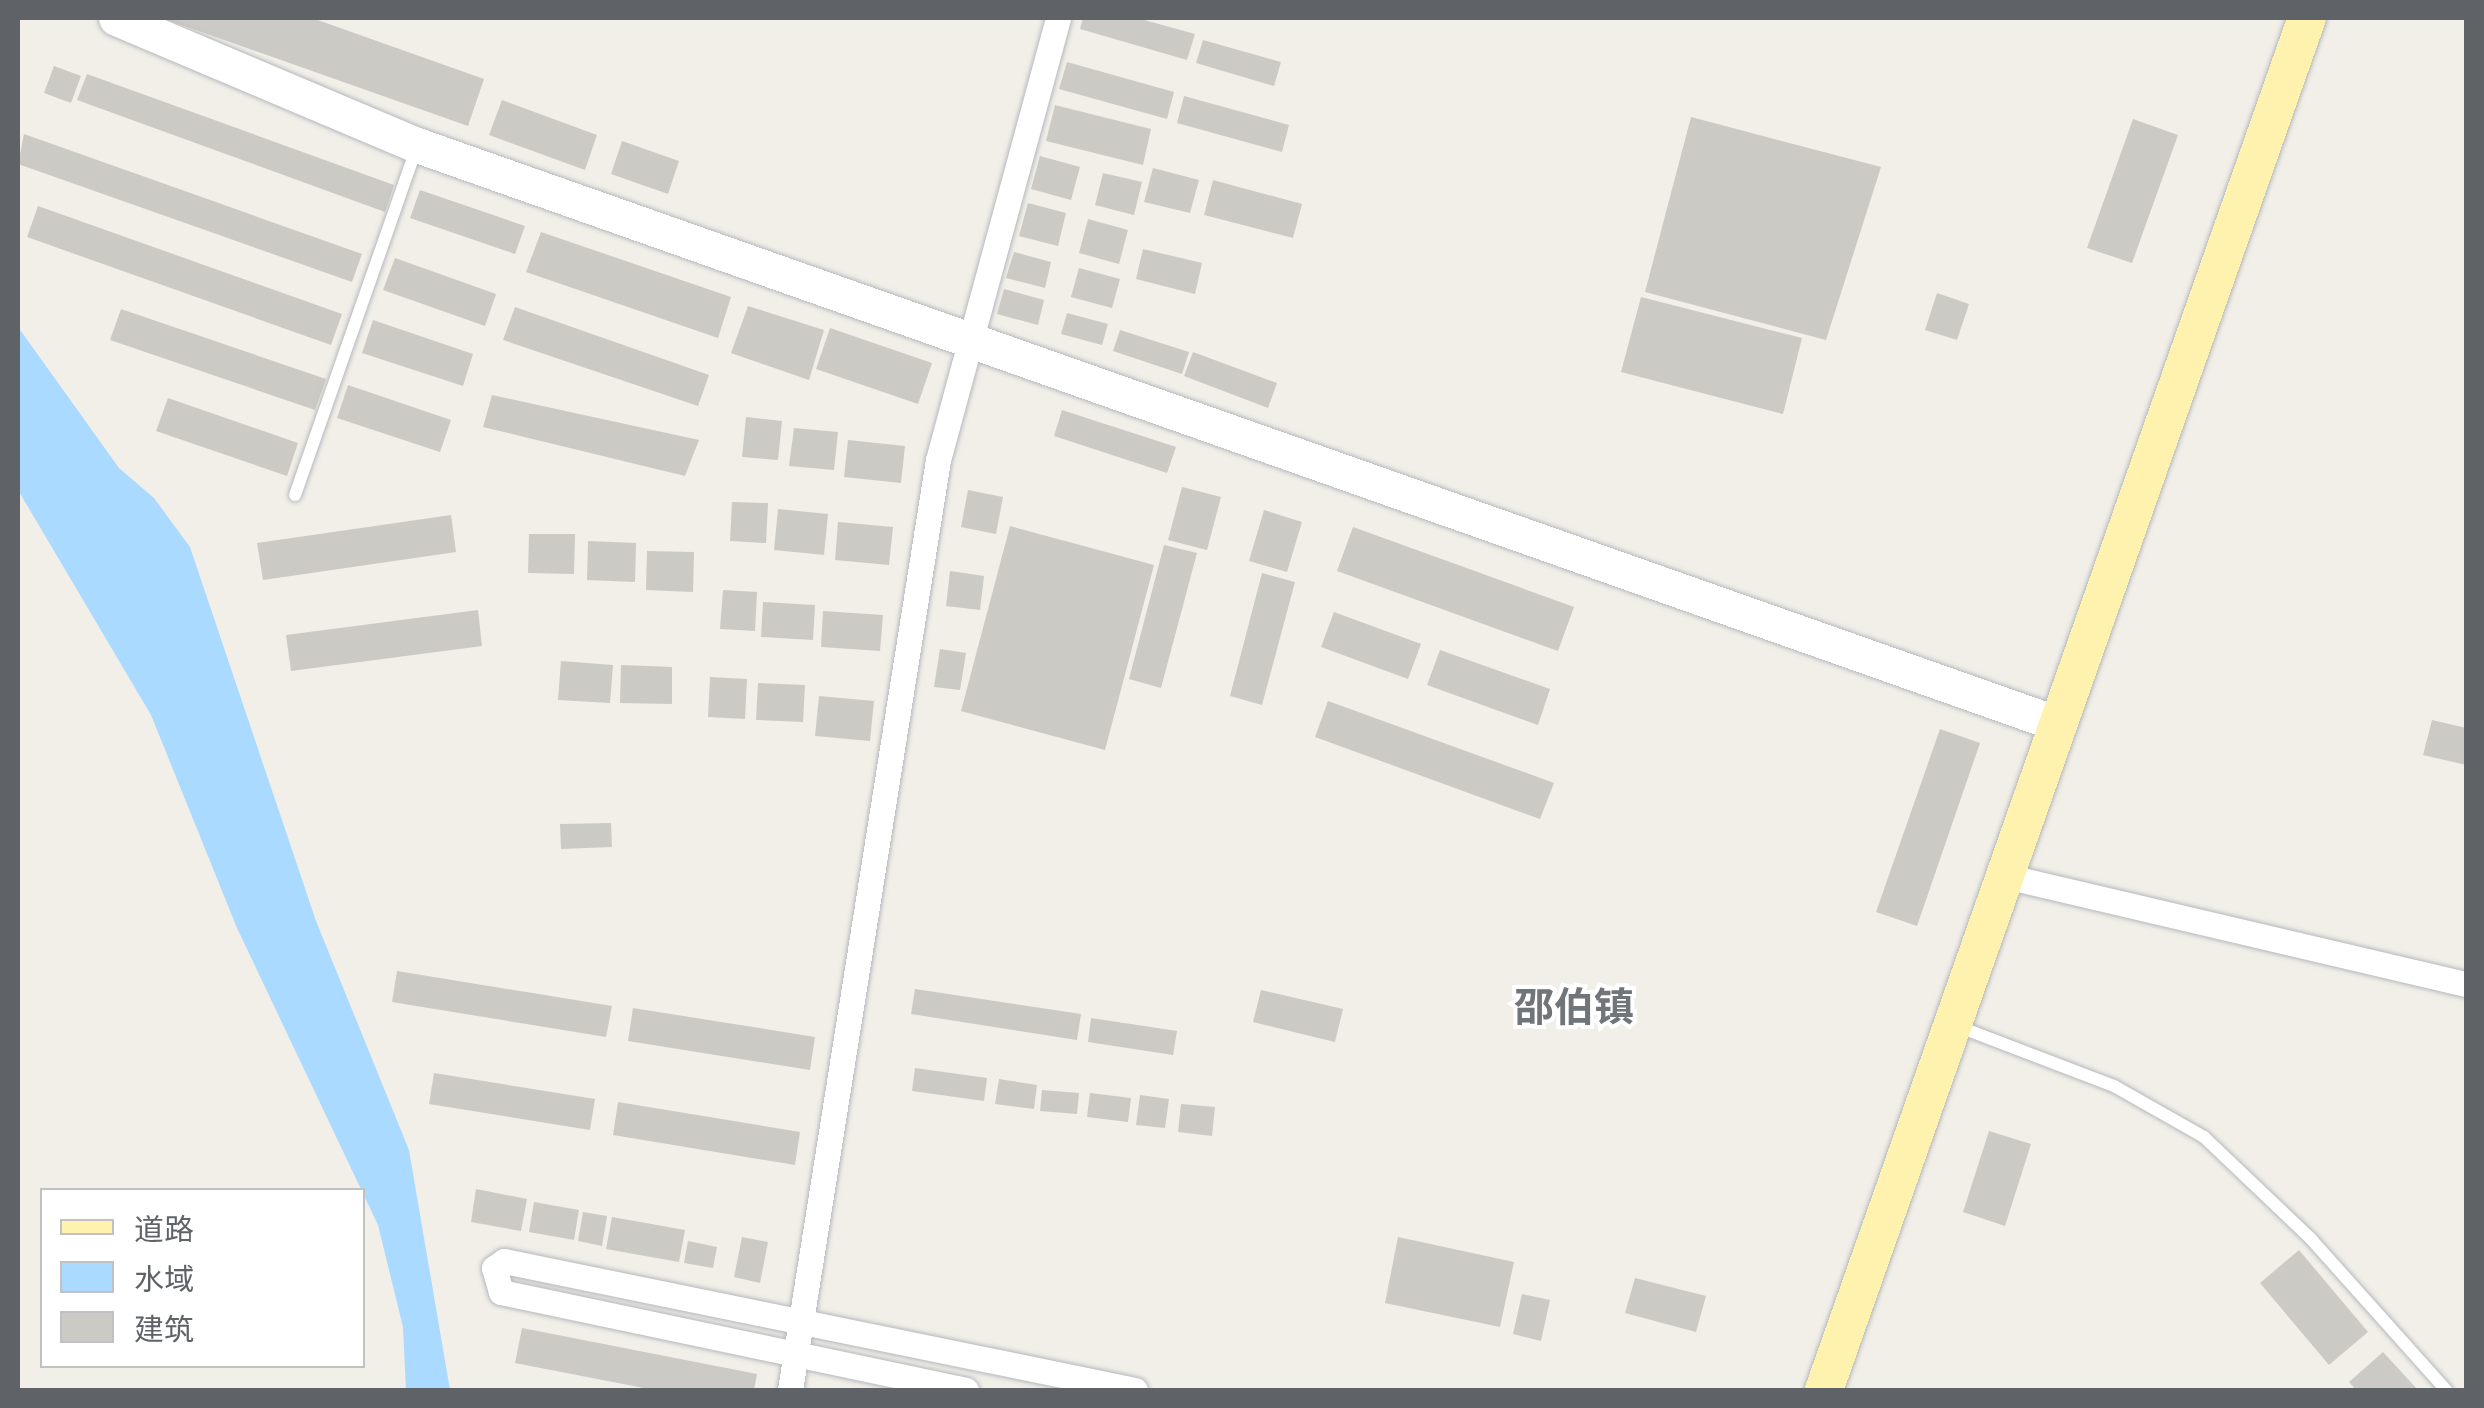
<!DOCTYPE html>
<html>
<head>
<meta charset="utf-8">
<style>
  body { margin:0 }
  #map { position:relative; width:2484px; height:1408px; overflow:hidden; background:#f1efe8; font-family:Barlow,"Noto Sans SC",sans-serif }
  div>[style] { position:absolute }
  .water>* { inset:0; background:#aadaff }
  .building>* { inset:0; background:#cccac5 }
  .roads { filter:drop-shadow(0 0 2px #b5b8bc) drop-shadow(0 0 2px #b5b8bc) }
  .service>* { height:12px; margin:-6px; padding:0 6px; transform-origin:6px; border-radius:6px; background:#fff }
  .minor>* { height:25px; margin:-12.5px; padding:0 12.5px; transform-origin:12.5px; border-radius:12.5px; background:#fff }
  .secondary>* { height:35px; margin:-17.5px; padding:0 17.5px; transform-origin:17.5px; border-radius:17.5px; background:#fff }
  .primary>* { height:38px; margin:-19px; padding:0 19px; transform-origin:19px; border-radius:19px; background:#fff2af }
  span { translate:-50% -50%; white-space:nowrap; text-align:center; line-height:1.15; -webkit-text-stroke:8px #fff; paint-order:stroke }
  .district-label { font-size:40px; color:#70757a; font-weight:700 }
  .frame { position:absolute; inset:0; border:20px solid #5f6368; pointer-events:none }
  .legend { position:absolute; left:40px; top:1188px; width:325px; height:180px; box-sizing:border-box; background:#fff; border:2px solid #bfc1c3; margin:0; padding:12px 18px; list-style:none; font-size:30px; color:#5f6368 }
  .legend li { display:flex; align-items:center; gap:20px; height:50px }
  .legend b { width:50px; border:2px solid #bfc1c3 }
</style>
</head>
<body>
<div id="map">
  <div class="water">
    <i style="clip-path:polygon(18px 327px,119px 468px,154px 498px,190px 547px,316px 921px,409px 1150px,450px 1390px,406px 1390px,403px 1327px,378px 1225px,237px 928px,151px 715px,18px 490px)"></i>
  </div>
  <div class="building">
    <i style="clip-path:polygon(162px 18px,312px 18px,484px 79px,468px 126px)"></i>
    <i style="clip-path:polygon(1083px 18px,1137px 18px,1195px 34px,1187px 60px,1080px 29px)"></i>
    <i style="clip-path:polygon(1203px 40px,1281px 62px,1274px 86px,1196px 63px)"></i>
    <i style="clip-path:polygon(1067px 62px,1174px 92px,1167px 119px,1059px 89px)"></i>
    <i style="clip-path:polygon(54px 66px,81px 76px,71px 103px,44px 93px)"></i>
    <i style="clip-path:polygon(87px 74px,394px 185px,385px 212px,77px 100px)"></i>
    <i style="clip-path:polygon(1184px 96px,1289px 125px,1282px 152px,1177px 123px)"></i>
    <i style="clip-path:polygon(502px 100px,597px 135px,585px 170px,489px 135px)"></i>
    <i style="clip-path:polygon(1055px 105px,1151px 129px,1143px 165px,1046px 141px)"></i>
    <i style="clip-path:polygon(1691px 117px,1881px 167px,1826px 340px,1645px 292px)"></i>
    <i style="clip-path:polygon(2133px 119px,2178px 135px,2132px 263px,2087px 248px)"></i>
    <i style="clip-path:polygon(24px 134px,362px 254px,352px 282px,18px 164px)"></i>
    <i style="clip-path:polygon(622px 141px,679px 161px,668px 194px,611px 174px)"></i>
    <i style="clip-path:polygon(1040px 156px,1080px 167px,1071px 200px,1031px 189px)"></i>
    <i style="clip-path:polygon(1153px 168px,1199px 180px,1190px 213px,1144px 202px)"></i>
    <i style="clip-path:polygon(1103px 173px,1142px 182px,1134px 215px,1095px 205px)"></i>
    <i style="clip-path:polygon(1213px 180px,1302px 204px,1293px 238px,1204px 215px)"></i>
    <i style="clip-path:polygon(420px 190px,525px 226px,515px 254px,410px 218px)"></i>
    <i style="clip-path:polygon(1028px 203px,1066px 213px,1058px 246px,1019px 236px)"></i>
    <i style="clip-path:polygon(38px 206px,342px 314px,331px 345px,27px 237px)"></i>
    <i style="clip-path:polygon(1088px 219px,1128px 230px,1119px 264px,1079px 253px)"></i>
    <i style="clip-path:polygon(541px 232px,731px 297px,718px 338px,526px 272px)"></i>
    <i style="clip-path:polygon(1143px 249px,1202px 263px,1195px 294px,1136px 279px)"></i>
    <i style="clip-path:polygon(1014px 252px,1051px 262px,1045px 288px,1006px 278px)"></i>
    <i style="clip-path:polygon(395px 258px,496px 294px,485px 326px,383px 290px)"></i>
    <i style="clip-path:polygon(1079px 268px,1120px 279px,1112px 308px,1071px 297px)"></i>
    <i style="clip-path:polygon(1004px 289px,1044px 300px,1038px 325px,997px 314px)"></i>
    <i style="clip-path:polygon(1937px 293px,1969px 304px,1957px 340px,1925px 330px)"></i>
    <i style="clip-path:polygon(1641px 297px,1802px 338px,1783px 414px,1621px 372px)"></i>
    <i style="clip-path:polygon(748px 306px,824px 330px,809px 380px,731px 353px)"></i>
    <i style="clip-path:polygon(515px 307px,709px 375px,698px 406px,503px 340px)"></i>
    <i style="clip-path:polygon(121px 309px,326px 379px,315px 410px,110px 340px)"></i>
    <i style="clip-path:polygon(1067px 313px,1108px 324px,1102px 345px,1061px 334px)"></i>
    <i style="clip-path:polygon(373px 320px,473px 354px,463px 386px,362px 353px)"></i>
    <i style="clip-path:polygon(830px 328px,932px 363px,918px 404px,816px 369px)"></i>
    <i style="clip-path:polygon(1120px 330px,1189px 352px,1182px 374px,1113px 351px)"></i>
    <i style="clip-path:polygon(1193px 352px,1277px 383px,1268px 408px,1184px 376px)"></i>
    <i style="clip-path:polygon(348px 385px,451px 420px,440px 452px,337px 418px)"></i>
    <i style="clip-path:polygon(492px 395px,699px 440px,685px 476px,483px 427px)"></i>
    <i style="clip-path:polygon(168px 398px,298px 443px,287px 476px,156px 431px)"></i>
    <i style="clip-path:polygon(1062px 410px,1176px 447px,1167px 473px,1054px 436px)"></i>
    <i style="clip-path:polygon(746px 417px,782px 421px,778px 460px,742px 457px)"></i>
    <i style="clip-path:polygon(794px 428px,838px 432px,834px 470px,789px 466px)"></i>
    <i style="clip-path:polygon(848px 440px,905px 446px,901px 483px,844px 477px)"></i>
    <i style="clip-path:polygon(1182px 487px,1221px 497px,1207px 550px,1168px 540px)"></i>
    <i style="clip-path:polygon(968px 490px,1003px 497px,996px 534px,961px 527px)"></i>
    <i style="clip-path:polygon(732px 502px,768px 503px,766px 543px,730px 541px)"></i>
    <i style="clip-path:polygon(778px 509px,828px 514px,824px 555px,774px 550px)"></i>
    <i style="clip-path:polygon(1264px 510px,1302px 522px,1287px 572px,1249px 561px)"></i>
    <i style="clip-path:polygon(451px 515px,456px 552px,263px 580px,257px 543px)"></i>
    <i style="clip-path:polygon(838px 522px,893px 527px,889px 565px,835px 560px)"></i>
    <i style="clip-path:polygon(1010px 526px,1154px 565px,1105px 750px,961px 711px)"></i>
    <i style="clip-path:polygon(1353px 527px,1574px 607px,1558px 651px,1337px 571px)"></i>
    <i style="clip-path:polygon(529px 534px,575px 534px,574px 574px,528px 573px)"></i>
    <i style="clip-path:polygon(588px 541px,636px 543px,635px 582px,587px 580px)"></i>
    <i style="clip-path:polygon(1164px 545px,1197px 553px,1161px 688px,1129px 679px)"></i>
    <i style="clip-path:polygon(647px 551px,694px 552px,693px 592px,646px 590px)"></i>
    <i style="clip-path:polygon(950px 571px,984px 576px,980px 610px,946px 606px)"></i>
    <i style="clip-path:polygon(1262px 573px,1295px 582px,1262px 705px,1230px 696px)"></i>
    <i style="clip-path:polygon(723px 590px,757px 592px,755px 631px,720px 629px)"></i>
    <i style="clip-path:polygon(763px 602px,815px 605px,813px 640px,761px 637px)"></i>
    <i style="clip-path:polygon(478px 610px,482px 646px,291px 671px,286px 635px)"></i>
    <i style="clip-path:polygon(823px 611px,883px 615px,880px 651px,821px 647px)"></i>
    <i style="clip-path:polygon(1334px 612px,1421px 644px,1408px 679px,1321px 647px)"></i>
    <i style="clip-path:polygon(940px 649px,966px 653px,960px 690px,934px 687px)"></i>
    <i style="clip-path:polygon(1440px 650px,1550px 689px,1538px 725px,1427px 685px)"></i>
    <i style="clip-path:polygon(561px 661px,613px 665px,610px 703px,558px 700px)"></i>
    <i style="clip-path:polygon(621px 665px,672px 667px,672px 704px,620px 703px)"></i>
    <i style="clip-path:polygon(710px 677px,747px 679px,745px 719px,708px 717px)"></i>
    <i style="clip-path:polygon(758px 683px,805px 685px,803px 722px,756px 720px)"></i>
    <i style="clip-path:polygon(819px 696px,874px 701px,870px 741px,815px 736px)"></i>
    <i style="clip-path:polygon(1328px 701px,1554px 783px,1540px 819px,1315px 737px)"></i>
    <i style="clip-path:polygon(2432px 720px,2466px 728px,2466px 765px,2423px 755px)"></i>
    <i style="clip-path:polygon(1940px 729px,1980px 743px,1917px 926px,1876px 912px)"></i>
    <i style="clip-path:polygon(611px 823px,612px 847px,561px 849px,560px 824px)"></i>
    <i style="clip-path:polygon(397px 971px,612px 1006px,606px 1037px,392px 1002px)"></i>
    <i style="clip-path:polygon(915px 989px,1081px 1014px,1077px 1040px,911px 1014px)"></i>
    <i style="clip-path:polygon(1261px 990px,1343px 1009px,1335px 1042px,1253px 1022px)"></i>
    <i style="clip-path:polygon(633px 1008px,815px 1037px,810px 1070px,628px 1041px)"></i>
    <i style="clip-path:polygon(1091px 1018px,1177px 1031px,1173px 1055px,1088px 1042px)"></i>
    <i style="clip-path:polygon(915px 1068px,987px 1078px,984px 1101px,912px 1091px)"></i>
    <i style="clip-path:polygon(434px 1073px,595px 1099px,590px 1130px,429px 1104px)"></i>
    <i style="clip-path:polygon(999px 1079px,1037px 1085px,1034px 1109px,995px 1104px)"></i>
    <i style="clip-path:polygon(1042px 1090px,1079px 1093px,1077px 1114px,1040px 1111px)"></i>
    <i style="clip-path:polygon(1090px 1093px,1131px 1098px,1128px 1122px,1087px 1117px)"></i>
    <i style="clip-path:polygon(1140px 1095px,1169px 1099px,1165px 1128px,1136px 1125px)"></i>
    <i style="clip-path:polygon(618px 1102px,800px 1132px,795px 1165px,613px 1135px)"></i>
    <i style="clip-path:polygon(1181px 1104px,1215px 1107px,1212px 1136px,1178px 1132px)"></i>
    <i style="clip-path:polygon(1989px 1131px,2031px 1144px,2005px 1226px,1963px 1212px)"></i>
    <i style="clip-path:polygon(476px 1189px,527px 1199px,521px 1231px,471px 1222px)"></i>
    <i style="clip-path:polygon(534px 1202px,579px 1210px,574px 1240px,529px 1232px)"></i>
    <i style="clip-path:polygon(583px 1212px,607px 1216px,602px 1246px,578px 1241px)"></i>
    <i style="clip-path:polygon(612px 1217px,685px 1230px,679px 1262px,606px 1249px)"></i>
    <i style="clip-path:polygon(742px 1237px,768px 1242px,760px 1283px,734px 1277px)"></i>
    <i style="clip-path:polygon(1398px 1237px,1514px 1262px,1500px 1327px,1385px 1303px)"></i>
    <i style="clip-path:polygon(688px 1241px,717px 1247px,713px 1268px,684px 1263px)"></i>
    <i style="clip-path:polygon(2299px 1250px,2368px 1332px,2329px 1365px,2260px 1283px)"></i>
    <i style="clip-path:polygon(1635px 1278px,1706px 1296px,1696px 1332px,1625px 1313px)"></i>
    <i style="clip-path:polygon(1522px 1294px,1550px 1300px,1541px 1341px,1513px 1334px)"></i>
    <i style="clip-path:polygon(522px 1328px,757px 1374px,754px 1390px,654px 1390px,515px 1363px)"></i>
    <i style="clip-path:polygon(2383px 1352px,2418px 1390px,2356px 1390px,2349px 1382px)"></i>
  </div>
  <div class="roads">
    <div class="service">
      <i style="left:295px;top:495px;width:369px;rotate:-70.7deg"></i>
      <i style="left:1957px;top:1026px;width:168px;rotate:20.9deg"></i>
      <i style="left:2114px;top:1086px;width:103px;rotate:29.5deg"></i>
      <i style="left:2204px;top:1137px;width:148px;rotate:43.6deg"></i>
      <i style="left:2311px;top:1239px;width:203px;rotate:48.2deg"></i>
    </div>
    <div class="minor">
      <i style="left:2005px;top:876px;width:473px;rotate:13.2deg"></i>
      <i style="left:790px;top:1390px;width:942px;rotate:-80.96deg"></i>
      <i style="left:938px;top:460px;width:458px;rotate:-74.8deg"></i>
      <i style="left:966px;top:1390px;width:475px;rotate:-168.1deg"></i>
      <i style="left:501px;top:1292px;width:25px;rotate:-106deg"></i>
      <i style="left:494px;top:1268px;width:12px;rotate:-35deg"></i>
      <i style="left:504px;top:1261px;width:644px;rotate:11.55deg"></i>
    </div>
    <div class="secondary">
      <i style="left:116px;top:18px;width:327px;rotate:22.9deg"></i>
      <i style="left:417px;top:145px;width:1740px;rotate:19.43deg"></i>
    </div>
    <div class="primary">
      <i style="left:1824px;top:1390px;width:1455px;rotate:-70.61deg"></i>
    </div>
  </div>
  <div class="district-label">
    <span style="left:1574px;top:1005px">邵伯镇</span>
  </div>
  <div class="frame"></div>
  <ul class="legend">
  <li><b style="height:12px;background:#fff2af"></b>道路</li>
  <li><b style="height:28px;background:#aadaff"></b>水域</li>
  <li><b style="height:28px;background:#cccac5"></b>建筑</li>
  </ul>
</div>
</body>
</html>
